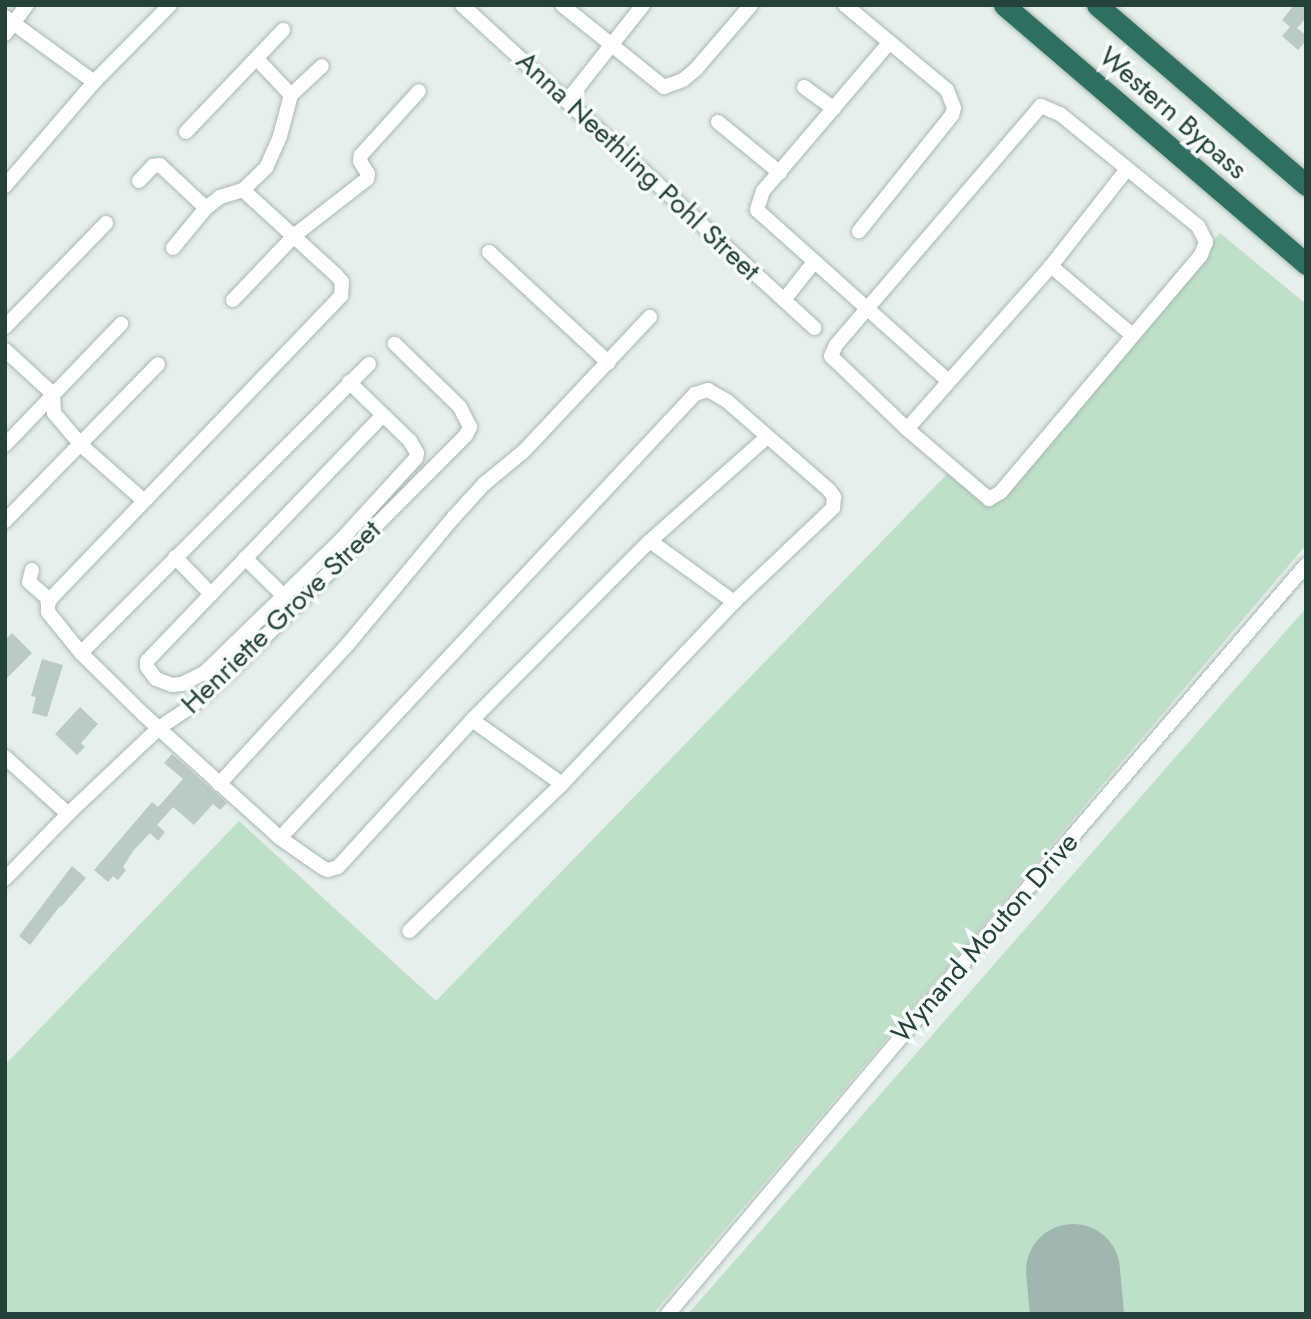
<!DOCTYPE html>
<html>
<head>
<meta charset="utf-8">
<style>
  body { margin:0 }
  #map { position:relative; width:1311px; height:1319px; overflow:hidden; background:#e6efeb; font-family:Jost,sans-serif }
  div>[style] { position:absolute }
  .green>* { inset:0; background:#bfe0c8 }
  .runway>* { height:94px; margin:-47px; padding:0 47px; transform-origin:47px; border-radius:47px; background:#a2b6b0 }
  .building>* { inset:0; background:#bbcac4 }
  .roads { filter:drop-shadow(0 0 2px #a8b8b2) drop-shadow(0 0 2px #a8b8b2) }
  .minor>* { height:14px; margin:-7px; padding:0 7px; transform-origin:7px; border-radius:7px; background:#fff }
  .highway>* { height:21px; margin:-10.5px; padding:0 10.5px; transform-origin:10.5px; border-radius:10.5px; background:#2f6f62 }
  span { translate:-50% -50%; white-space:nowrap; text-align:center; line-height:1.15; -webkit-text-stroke:7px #f7fbf9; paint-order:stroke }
  .street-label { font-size:28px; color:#24423a }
  .frame { position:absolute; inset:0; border:7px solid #24423a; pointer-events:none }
</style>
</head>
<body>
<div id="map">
  <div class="green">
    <i style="clip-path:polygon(1220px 233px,1306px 304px,1306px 545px,653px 1314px,5px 1314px,5px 1065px,239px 821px,436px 1001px,950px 471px,991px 505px)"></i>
    <i style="clip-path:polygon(1306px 608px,1306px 1314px,688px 1314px)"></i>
  </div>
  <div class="runway">
    <i style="left:1073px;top:1271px;width:43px;rotate:84.7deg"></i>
  </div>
  <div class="building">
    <i style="clip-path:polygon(1294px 5px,1306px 5px,1306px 18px,1297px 28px,1306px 35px,1306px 41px,1298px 50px,1282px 36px,1290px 27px,1282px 20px)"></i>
    <i style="clip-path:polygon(12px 633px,32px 653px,5px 680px,5px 640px)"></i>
    <i style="clip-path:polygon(42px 659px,63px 665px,47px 717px,32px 713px,36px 697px,31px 696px)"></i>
    <i style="clip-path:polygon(80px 707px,98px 724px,81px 743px,85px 747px,77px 755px,55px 734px)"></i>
    <i style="clip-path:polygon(172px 754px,227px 803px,220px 810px,213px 804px,194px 825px,173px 807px,157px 825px,165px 832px,158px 841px,150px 833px,133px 851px,123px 867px,126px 870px,118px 880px,113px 876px,108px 882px,94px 870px,152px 802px,158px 807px,183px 779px,164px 763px)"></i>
    <i style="clip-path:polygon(72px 866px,86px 878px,61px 907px,60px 906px,30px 945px,19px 936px)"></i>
  </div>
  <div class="roads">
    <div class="minor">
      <i style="left:462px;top:5px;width:478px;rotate:42.5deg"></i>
      <i style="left:562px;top:5px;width:131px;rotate:38.8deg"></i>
      <i style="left:664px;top:87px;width:20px;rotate:-20deg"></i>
      <i style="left:683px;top:80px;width:17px;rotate:-40deg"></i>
      <i style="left:696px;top:69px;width:84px;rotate:-49.3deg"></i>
      <i style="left:845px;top:5px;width:133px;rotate:39.8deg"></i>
      <i style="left:947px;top:90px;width:19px;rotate:69deg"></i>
      <i style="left:954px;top:108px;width:7px;rotate:106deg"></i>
      <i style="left:952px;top:115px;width:149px;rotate:128.7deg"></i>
      <i style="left:5px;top:17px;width:110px;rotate:36.1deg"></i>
      <i style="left:5px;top:34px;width:36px;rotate:-53deg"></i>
      <i style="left:889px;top:43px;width:194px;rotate:130.4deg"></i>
      <i style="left:763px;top:191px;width:20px;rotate:108deg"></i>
      <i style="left:757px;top:210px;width:256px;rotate:41.8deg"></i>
      <i style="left:257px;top:59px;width:50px;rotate:46.6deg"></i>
      <i style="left:804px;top:87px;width:37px;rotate:36deg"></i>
      <i style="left:567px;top:101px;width:122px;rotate:-51.6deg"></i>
      <i style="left:1041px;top:106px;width:21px;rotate:23deg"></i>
      <i style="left:1060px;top:114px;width:178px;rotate:39.1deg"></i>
      <i style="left:1198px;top:226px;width:18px;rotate:63deg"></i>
      <i style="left:1206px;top:242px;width:14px;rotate:111deg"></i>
      <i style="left:1201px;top:255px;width:310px;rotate:130.2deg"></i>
      <i style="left:1001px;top:492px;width:14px;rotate:150deg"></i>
      <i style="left:989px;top:499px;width:108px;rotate:-139.5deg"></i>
      <i style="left:907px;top:429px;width:105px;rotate:-136.2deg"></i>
      <i style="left:831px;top:356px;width:12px;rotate:-66deg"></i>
      <i style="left:836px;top:345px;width:315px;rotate:-49.4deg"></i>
      <i style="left:718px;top:122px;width:80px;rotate:39.4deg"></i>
      <i style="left:186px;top:132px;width:141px;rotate:-46.4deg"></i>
      <i style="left:139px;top:181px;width:21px;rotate:-47deg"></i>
      <i style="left:153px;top:166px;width:7px;rotate:-8deg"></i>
      <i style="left:160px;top:165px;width:63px;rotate:43.1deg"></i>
      <i style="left:5px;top:186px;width:137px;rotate:-49.4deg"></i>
      <i style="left:94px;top:82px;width:108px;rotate:-45.4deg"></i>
      <i style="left:243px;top:190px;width:126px;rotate:42.4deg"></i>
      <i style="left:336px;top:275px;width:9px;rotate:49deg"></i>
      <i style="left:342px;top:282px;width:14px;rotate:94deg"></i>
      <i style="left:341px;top:296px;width:424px;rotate:133.8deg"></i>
      <i style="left:48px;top:602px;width:10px;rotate:90deg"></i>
      <i style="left:48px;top:612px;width:53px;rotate:51.2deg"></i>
      <i style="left:81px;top:653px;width:88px;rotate:44.5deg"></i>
      <i style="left:144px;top:715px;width:183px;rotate:42.1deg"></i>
      <i style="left:280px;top:838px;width:52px;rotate:34.9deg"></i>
      <i style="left:323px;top:868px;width:5px;rotate:22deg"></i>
      <i style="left:328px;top:870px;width:10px;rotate:-17deg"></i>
      <i style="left:338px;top:867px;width:199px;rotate:-47.6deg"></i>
      <i style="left:472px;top:720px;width:252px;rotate:-45.2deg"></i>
      <i style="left:650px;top:541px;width:155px;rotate:-41.6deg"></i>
      <i style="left:173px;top:248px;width:52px;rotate:-50.5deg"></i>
      <i style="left:206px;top:208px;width:18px;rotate:-38deg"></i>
      <i style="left:220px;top:197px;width:24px;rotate:-17deg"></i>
      <i style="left:243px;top:190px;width:32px;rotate:-44deg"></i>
      <i style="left:266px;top:168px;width:35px;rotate:-66deg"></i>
      <i style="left:280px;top:136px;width:42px;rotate:-75deg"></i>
      <i style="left:291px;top:95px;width:42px;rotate:-43.1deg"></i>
      <i style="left:489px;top:252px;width:163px;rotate:42.8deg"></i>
      <i style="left:1051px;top:266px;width:106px;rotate:40.4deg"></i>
      <i style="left:233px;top:300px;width:90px;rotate:-46.4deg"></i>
      <i style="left:295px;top:235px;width:91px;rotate:-37.9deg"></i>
      <i style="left:367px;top:179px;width:5px;rotate:-79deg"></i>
      <i style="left:368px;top:174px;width:15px;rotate:-122deg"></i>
      <i style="left:360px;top:161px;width:6px;rotate:-81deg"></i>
      <i style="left:361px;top:155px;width:86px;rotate:-47.8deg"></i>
      <i style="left:784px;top:300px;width:48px;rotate:-51.7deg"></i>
      <i style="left:5px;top:327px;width:145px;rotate:-45.8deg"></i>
      <i style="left:5px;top:350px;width:65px;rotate:42.5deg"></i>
      <i style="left:53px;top:394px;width:19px;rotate:87deg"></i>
      <i style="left:54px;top:413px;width:42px;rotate:49.8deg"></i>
      <i style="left:81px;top:445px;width:83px;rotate:41.6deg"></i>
      <i style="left:349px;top:382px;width:85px;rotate:44deg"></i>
      <i style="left:410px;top:441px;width:14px;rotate:60deg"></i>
      <i style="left:417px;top:453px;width:5px;rotate:101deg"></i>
      <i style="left:416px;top:458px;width:108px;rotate:132.4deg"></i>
      <i style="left:343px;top:538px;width:194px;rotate:135.8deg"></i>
      <i style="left:204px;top:673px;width:25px;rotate:154deg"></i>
      <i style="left:181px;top:684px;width:9px;rotate:174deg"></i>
      <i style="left:172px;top:685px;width:17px;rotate:-159deg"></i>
      <i style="left:156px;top:679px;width:15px;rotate:-127deg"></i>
      <i style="left:147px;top:667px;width:6px;rotate:-90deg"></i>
      <i style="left:147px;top:661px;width:339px;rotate:-46.2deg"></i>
      <i style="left:907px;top:429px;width:217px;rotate:-48.5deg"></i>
      <i style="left:1051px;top:266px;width:123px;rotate:-51.9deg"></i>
      <i style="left:5px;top:445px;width:168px;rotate:-46.2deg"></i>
      <i style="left:5px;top:521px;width:219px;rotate:-45.7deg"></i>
      <i style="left:650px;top:541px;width:104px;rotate:36deg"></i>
      <i style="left:175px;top:557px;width:50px;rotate:45.8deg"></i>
      <i style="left:245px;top:558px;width:54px;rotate:44.3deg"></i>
      <i style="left:32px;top:570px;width:12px;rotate:104deg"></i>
      <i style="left:29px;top:582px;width:28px;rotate:41deg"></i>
      <i style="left:81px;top:653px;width:408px;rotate:-45.1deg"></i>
      <i style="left:472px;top:720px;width:110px;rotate:35.4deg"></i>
      <i style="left:5px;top:757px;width:85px;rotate:42.1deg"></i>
      <i style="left:219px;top:784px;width:190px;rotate:-47.3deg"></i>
      <i style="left:348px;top:644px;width:165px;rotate:-50.2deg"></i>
      <i style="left:454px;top:517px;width:45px;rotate:-47.7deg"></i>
      <i style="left:484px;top:484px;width:52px;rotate:-39.5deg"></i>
      <i style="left:524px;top:451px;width:184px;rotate:-46.8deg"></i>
      <i style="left:280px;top:838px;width:608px;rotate:-46.93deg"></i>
      <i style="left:695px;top:394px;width:14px;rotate:-17deg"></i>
      <i style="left:708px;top:390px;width:22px;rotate:30deg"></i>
      <i style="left:727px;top:401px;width:135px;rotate:41.1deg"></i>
      <i style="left:829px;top:490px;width:9px;rotate:54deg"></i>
      <i style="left:834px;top:497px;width:11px;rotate:95deg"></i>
      <i style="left:833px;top:508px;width:137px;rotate:136.5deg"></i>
      <i style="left:734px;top:602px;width:250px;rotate:133.4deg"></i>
      <i style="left:562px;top:784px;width:212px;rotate:136.1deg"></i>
      <i style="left:5px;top:879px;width:91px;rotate:-45.9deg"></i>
      <i style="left:68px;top:814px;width:125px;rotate:-43.4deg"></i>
      <i style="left:159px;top:728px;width:40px;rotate:-34deg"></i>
      <i style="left:192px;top:706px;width:48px;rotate:-41.6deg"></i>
      <i style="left:228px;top:674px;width:337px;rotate:-45.1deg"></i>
      <i style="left:466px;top:435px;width:9px;rotate:-63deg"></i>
      <i style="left:470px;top:427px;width:22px;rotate:-117deg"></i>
      <i style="left:460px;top:407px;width:91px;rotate:-135.9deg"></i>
      <i style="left:668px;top:1314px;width:443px;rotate:-49.9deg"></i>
      <i style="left:953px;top:975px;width:541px;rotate:-49.27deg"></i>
    </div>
    <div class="highway">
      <i style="left:1004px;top:5px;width:398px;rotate:40.6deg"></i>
      <i style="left:1097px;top:5px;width:276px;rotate:40.7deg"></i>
    </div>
  </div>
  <div class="street-label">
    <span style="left:1173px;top:113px;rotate:41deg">Western Bypass</span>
    <span style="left:638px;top:166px;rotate:43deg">Anna Neethling Pohl Street</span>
    <span style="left:281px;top:617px;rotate:-44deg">Henriette Grove Street</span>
    <span style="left:985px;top:938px;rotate:-49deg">Wynand Mouton Drive</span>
  </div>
  <div class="frame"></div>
</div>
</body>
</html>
